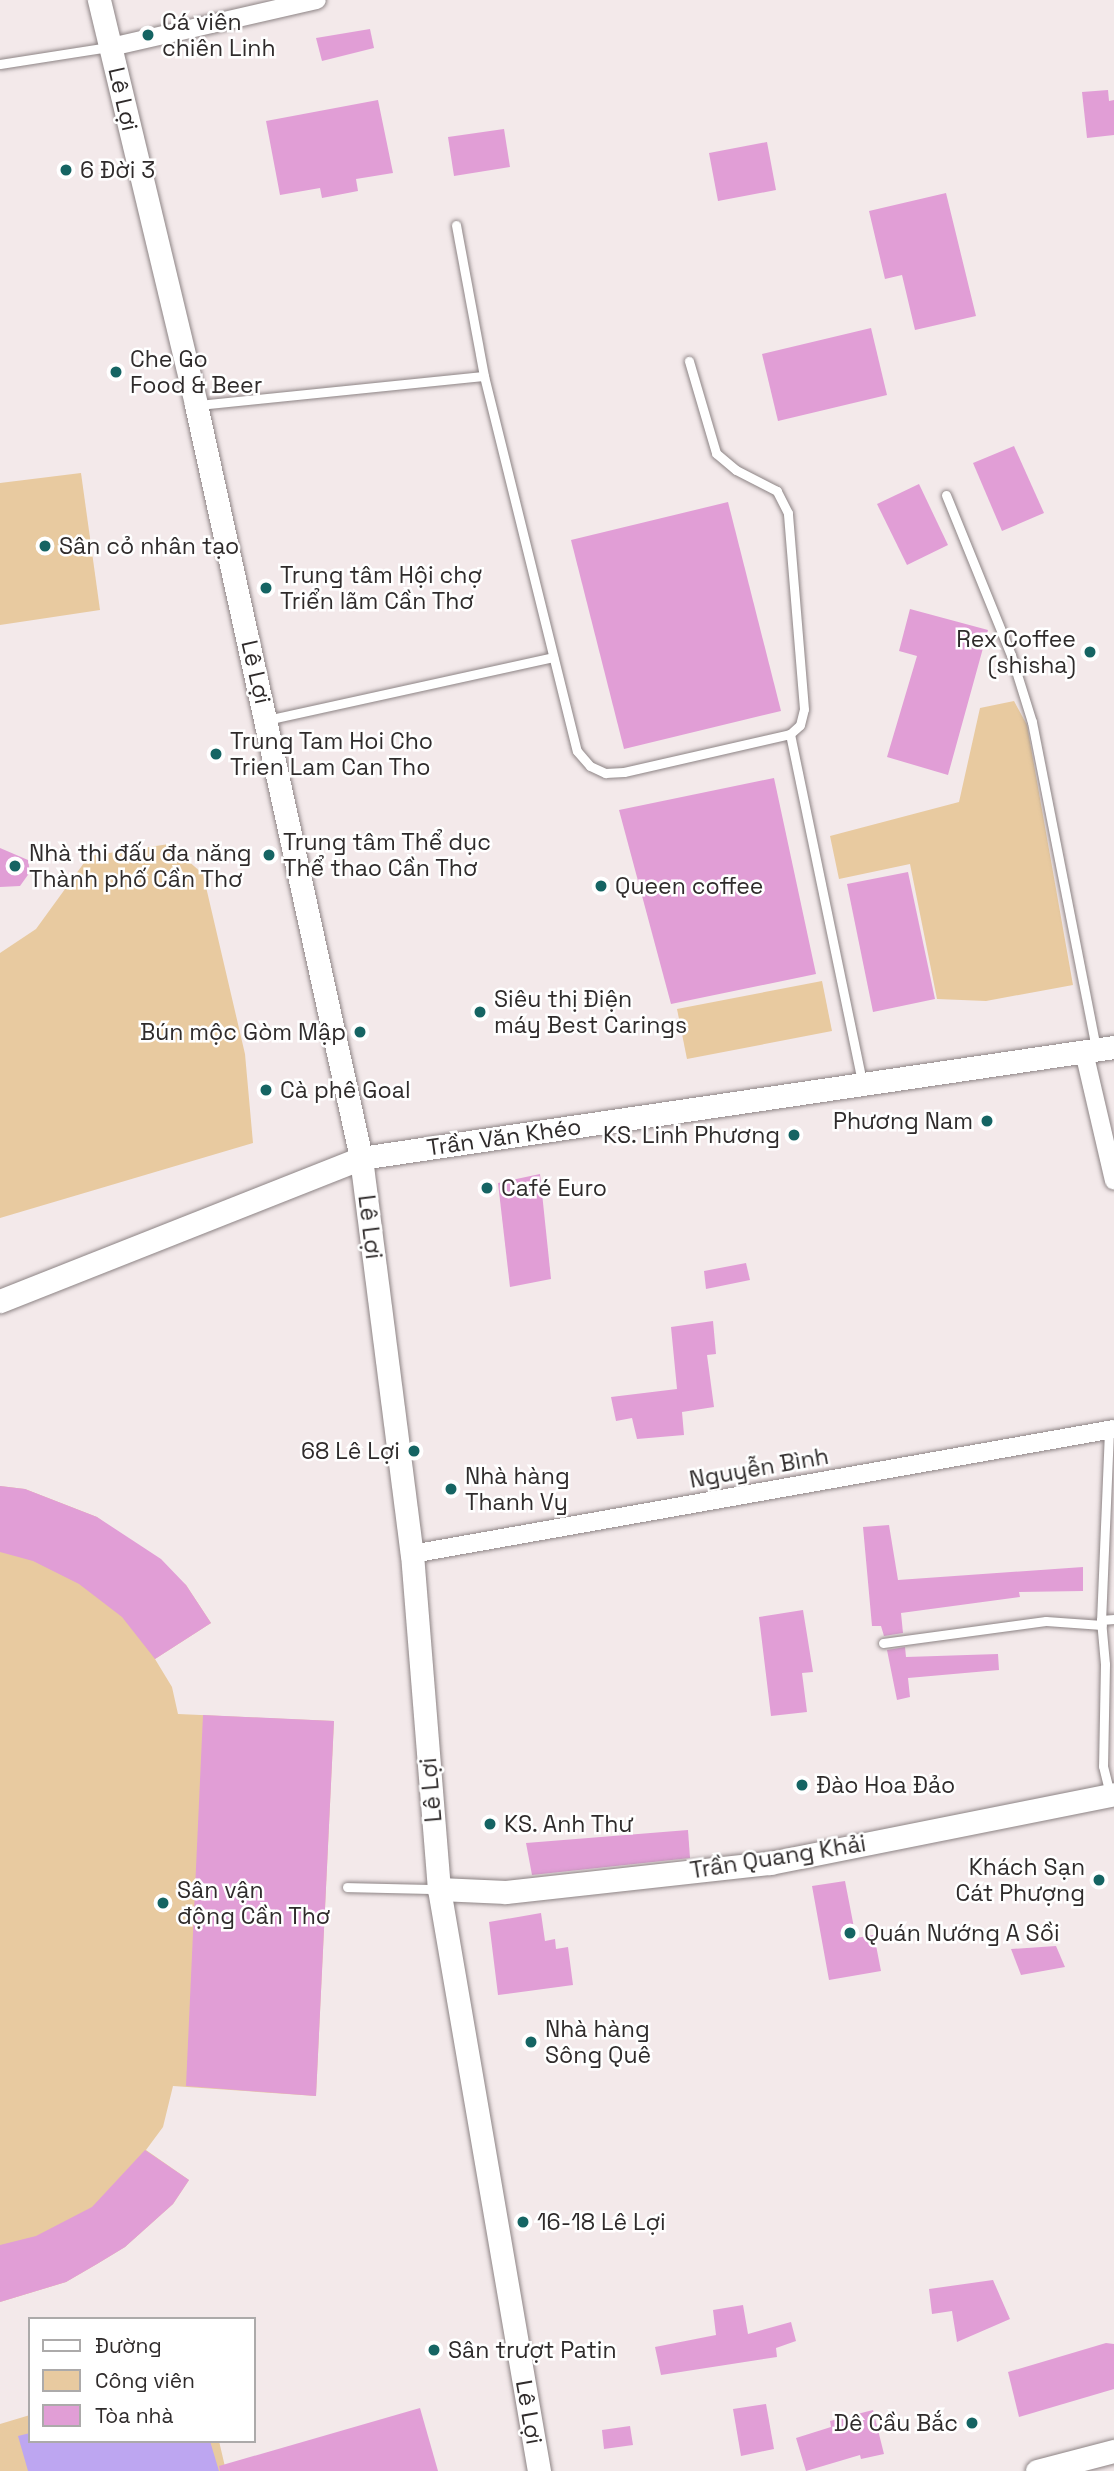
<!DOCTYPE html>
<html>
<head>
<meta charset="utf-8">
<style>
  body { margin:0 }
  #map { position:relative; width:1114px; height:2471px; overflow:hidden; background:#f3e9ea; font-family:"Space Grotesk",sans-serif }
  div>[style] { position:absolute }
  .green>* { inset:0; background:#e8caa0 }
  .water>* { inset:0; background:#bda6f1 }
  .building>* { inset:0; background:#e19ed6 }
  .roads { filter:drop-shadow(0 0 2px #8d8485) drop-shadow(0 0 2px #8d8485) }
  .service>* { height:9px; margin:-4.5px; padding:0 4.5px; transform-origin:4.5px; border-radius:4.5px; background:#fff }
  .minor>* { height:18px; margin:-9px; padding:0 9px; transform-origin:9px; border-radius:9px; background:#fff }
  .tertiary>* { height:23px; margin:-11.5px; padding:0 11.5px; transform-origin:11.5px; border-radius:11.5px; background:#fff }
  .dots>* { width:19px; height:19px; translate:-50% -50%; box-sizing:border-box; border:4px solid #fff; border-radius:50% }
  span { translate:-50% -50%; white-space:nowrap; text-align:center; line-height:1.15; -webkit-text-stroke:5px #fff; paint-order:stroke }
  .poi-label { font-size:23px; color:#2f2b2b }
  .left { translate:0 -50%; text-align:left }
  .right { translate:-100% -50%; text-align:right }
  .street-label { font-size:23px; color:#2f2b2b }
  .legend { position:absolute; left:28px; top:2317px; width:228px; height:126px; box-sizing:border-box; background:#fff; border:2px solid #acaaaa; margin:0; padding:9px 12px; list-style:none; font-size:21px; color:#2f2b2b }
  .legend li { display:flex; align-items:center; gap:14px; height:35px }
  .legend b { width:35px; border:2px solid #acaaaa }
</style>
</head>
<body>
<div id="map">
  <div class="green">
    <i style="clip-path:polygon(81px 473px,100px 610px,0 625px,0 483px)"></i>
    <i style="clip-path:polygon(1014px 701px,1027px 725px,1073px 985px,986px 1001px,937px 999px,910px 864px,839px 879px,830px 836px,959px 802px,980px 708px)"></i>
    <i style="clip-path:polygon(169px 844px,203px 874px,245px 1054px,253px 1143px,0 1218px,0 953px,36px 929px,89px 856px)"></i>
    <i style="clip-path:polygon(822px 981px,832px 1031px,687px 1059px,677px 1009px)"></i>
    <i style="clip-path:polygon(0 1486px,25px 1489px,97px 1517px,186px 1585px,211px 1623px,155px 1659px,172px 1687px,178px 1714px,334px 1721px,316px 2096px,173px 2086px,163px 2127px,146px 2150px,189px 2180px,173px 2204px,125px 2247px,97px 2264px,66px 2282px,0 2302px)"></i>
    <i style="clip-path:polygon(30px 2415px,30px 2441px,219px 2441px,226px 2471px,0 2471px,0 2424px)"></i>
  </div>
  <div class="water">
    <i style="clip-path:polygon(30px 2433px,30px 2441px,210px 2441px,219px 2471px,28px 2471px,18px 2436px)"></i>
  </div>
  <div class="building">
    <i style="clip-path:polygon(370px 29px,374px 48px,322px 61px,316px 38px)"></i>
    <i style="clip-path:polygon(1108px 90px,1109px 101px,1114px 100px,1114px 135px,1087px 138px,1082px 92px)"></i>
    <i style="clip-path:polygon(378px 100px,393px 173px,356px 179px,358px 191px,322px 198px,320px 188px,280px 195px,266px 121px)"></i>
    <i style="clip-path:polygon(504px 129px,510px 167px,454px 176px,448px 137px)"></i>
    <i style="clip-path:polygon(767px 142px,776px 190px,718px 201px,709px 153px)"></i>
    <i style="clip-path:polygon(946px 193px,976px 316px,915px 330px,902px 275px,885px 279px,869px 211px)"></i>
    <i style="clip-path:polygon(871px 328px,887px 395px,778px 421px,762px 354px)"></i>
    <i style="clip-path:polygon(1014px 446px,1044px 513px,1002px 531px,973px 463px)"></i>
    <i style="clip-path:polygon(919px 484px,948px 545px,907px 565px,877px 504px)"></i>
    <i style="clip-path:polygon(728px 502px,781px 711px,624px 749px,571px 540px)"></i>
    <i style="clip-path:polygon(910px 609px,988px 630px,948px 775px,887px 757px,917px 656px,899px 651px)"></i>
    <i style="clip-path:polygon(774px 778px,816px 974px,671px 1004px,619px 810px)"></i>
    <i style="clip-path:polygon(0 848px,28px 860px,30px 872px,20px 886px,0 887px)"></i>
    <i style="clip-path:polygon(908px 872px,935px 999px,873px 1012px,847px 884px)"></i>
    <i style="clip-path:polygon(540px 1174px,551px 1279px,510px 1287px,498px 1183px)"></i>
    <i style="clip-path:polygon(746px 1263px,750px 1280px,706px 1289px,704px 1271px)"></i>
    <i style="clip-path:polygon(713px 1321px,716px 1354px,707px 1355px,714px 1407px,682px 1412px,684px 1435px,637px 1439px,632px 1418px,616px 1421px,611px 1397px,677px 1389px,671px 1327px)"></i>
    <i style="clip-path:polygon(0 1486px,25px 1489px,97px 1517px,161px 1559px,186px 1585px,211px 1623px,155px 1659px,122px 1617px,79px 1584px,33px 1561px,0 1552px)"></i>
    <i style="clip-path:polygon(889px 1525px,898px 1580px,1083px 1567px,1083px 1591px,1019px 1592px,1020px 1597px,901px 1613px,903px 1633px,884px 1636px,881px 1626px,872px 1626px,863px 1527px)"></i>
    <i style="clip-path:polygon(803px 1610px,813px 1672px,802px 1673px,807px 1712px,771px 1716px,759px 1617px)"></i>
    <i style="clip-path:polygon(905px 1647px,906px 1657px,998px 1654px,999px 1670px,908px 1678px,910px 1697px,897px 1700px,887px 1650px)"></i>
    <i style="clip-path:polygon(203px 1715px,334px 1721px,316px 2096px,186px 2086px)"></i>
    <i style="clip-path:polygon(688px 1830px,690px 1858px,532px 1875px,526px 1843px)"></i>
    <i style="clip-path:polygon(845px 1881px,856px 1938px,874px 1935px,881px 1971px,829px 1980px,812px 1886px)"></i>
    <i style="clip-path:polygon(541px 1913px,545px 1941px,555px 1939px,556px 1949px,568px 1947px,573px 1985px,498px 1995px,489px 1922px)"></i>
    <i style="clip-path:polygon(1056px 1946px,1065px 1967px,1021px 1975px,1011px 1949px)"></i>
    <i style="clip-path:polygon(145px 2150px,189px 2180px,173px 2204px,125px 2247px,97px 2264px,66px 2282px,0 2302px,0 2245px,36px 2236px,92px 2207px)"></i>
    <i style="clip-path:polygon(993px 2280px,1010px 2319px,957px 2342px,952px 2311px,932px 2314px,929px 2289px)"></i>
    <i style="clip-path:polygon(743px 2305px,748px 2334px,791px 2322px,796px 2341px,776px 2348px,777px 2357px,661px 2375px,655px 2347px,716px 2335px,713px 2310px)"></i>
    <i style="clip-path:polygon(1106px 2343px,1114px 2344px,1114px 2389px,1019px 2417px,1008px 2372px)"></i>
    <i style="clip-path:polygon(766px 2404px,774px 2449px,741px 2456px,733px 2409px)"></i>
    <i style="clip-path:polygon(420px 2408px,438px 2471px,220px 2471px,219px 2466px)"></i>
    <i style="clip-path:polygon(873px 2410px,884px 2454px,861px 2459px,860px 2455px,806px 2471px,796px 2438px,831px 2427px,830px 2421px)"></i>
    <i style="clip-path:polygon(630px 2426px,633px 2445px,604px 2449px,602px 2430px)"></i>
  </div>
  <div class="roads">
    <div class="service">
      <i style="left:0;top:64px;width:110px;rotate:-8.9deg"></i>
      <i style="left:456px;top:225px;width:154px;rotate:79.5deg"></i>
      <i style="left:484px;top:376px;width:386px;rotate:76.1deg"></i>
      <i style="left:577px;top:751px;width:20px;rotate:49deg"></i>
      <i style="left:590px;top:766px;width:17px;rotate:25deg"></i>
      <i style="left:605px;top:773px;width:19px;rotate:-3deg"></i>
      <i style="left:624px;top:772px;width:170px;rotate:-12.9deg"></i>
      <i style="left:790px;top:734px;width:13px;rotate:-42deg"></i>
      <i style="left:800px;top:725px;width:16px;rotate:-76deg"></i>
      <i style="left:804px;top:709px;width:197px;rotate:-94.7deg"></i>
      <i style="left:788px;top:513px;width:25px;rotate:-117deg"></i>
      <i style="left:777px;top:491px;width:46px;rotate:-152.9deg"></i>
      <i style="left:736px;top:470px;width:26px;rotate:-140deg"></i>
      <i style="left:716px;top:453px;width:96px;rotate:-106.4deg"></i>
      <i style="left:198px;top:405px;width:287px;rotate:-5.8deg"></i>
      <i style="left:946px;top:495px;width:173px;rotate:67.9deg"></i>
      <i style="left:1011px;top:655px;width:70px;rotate:72.6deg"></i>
      <i style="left:1032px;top:722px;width:332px;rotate:78.9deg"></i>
      <i style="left:267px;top:720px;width:293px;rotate:-12.4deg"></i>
      <i style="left:790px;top:734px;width:356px;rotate:78.3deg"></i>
      <i style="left:1109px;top:1431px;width:189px;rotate:92.4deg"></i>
      <i style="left:1101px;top:1620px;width:44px;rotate:84.8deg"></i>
      <i style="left:1105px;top:1664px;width:102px;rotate:91.1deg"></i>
      <i style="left:1103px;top:1766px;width:30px;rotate:76deg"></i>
      <i style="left:1101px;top:1620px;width:13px;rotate:-4deg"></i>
      <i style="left:883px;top:1643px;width:164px;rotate:-7.7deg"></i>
      <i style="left:1046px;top:1621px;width:56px;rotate:4.1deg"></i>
      <i style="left:347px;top:1887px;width:90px;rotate:1.3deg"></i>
    </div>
    <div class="minor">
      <i style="left:111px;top:47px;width:211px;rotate:-12.9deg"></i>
      <i style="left:1084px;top:1052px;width:132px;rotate:76.9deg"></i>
      <i style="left:412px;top:1554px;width:713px;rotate:-10.1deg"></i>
    </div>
    <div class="tertiary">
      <i style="left:99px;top:0;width:416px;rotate:76.5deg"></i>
      <i style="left:196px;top:405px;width:771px;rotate:77.64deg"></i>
      <i style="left:361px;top:1158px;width:399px;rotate:82.7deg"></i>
      <i style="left:412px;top:1554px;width:336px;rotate:85.4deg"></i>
      <i style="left:439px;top:1889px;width:591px;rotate:80.25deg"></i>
      <i style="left:0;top:1301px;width:388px;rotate:-21.6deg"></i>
      <i style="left:361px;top:1158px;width:761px;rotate:-8.39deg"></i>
      <i style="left:439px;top:1889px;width:67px;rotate:2.6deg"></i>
      <i style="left:506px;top:1892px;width:266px;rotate:-6.3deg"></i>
      <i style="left:770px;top:1863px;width:351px;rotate:-11.3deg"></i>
      <i style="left:1037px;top:2471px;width:80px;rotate:-14.6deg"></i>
    </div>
  </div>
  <div class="dots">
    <i style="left:148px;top:35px;background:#156463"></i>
    <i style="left:66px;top:170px;background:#156463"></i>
    <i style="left:116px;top:372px;background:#156463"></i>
    <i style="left:45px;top:546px;background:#156463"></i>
    <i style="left:266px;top:588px;background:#156463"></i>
    <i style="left:1090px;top:652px;background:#156463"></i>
    <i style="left:216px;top:754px;background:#156463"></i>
    <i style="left:269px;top:855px;background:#156463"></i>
    <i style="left:15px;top:866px;background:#156463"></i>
    <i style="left:601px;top:886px;background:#156463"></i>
    <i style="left:480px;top:1012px;background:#156463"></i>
    <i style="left:360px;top:1032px;background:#156463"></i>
    <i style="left:266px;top:1090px;background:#156463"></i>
    <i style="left:987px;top:1121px;background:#156463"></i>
    <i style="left:794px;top:1135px;background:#156463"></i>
    <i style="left:487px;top:1188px;background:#156463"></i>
    <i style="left:414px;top:1451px;background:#156463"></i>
    <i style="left:451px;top:1489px;background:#156463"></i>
    <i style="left:802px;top:1785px;background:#156463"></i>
    <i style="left:490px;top:1824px;background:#156463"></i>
    <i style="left:1099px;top:1880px;background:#156463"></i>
    <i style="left:163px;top:1903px;background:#156463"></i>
    <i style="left:850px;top:1933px;background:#156463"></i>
    <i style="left:531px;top:2042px;background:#156463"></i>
    <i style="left:523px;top:2222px;background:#156463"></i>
    <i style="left:434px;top:2350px;background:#156463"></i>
    <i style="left:972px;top:2423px;background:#156463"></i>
  </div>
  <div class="poi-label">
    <span class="left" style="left:162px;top:35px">Cá viên<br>chiên Linh</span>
    <span class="left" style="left:80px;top:170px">6 Đời 3</span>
    <span class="left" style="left:130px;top:372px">Che Go<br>Food &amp; Beer</span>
    <span class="left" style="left:59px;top:546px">Sân cỏ nhân tạo</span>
    <span class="left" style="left:280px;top:588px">Trung tâm Hội chợ<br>Triển lãm Cần Thơ</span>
    <span class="right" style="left:1076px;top:652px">Rex Coffee<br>(shisha)</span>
    <span class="left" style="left:230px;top:754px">Trung Tam Hoi Cho<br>Trien Lam Can Tho</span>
    <span class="left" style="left:283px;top:855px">Trung tâm Thể dục<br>Thể thao Cần Thơ</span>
    <span class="left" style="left:29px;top:866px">Nhà thi đấu đa năng<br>Thành phố Cần Thơ</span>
    <span class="left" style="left:615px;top:886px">Queen coffee</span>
    <span class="left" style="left:494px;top:1012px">Siêu thị Điện<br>máy Best Carings</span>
    <span class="right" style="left:346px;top:1032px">Bún mộc Gòm Mập</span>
    <span class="left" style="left:280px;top:1090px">Cà phê Goal</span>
    <span class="right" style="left:973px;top:1121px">Phương Nam</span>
    <span class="right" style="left:780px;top:1135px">KS. Linh Phương</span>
    <span class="left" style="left:501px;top:1188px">Café Euro</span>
    <span class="right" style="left:400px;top:1451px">68 Lê Lợi</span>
    <span class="left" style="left:465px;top:1489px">Nhà hàng<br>Thanh Vy</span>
    <span class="left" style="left:816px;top:1785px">Đào Hoa Đảo</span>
    <span class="left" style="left:504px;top:1824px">KS. Anh Thư</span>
    <span class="right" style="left:1085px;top:1880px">Khách Sạn<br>Cát Phượng</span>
    <span class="left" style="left:177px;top:1903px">Sân vận<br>động Cần Thơ</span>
    <span class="left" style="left:864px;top:1933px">Quán Nướng A Sồi</span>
    <span class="left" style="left:545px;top:2042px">Nhà hàng<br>Sông Quê</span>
    <span class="left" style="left:537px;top:2222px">16-18 Lê Lợi</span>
    <span class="left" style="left:448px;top:2350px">Sân trượt Patin</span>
    <span class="right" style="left:958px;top:2423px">Dê Cầu Bắc</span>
  </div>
  <div class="street-label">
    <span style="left:123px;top:99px;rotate:77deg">Lê Lợi</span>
    <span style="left:256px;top:672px;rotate:77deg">Lê Lợi</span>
    <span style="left:504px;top:1137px;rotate:-8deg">Trần Văn Khéo</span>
    <span style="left:370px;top:1227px;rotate:83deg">Lê Lợi</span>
    <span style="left:759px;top:1468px;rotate:-10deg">Nguyễn Bình</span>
    <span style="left:431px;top:1790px;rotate:-95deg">Lê Lợi</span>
    <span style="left:778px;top:1857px;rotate:-9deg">Trần Quang Khải</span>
    <span style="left:529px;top:2412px;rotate:80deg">Lê Lợi</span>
  </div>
  <ul class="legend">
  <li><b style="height:9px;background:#fff"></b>Đường</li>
  <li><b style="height:19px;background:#e8caa0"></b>Công viên</li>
  <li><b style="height:19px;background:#e19ed6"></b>Tòa nhà</li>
  </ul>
</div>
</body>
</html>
